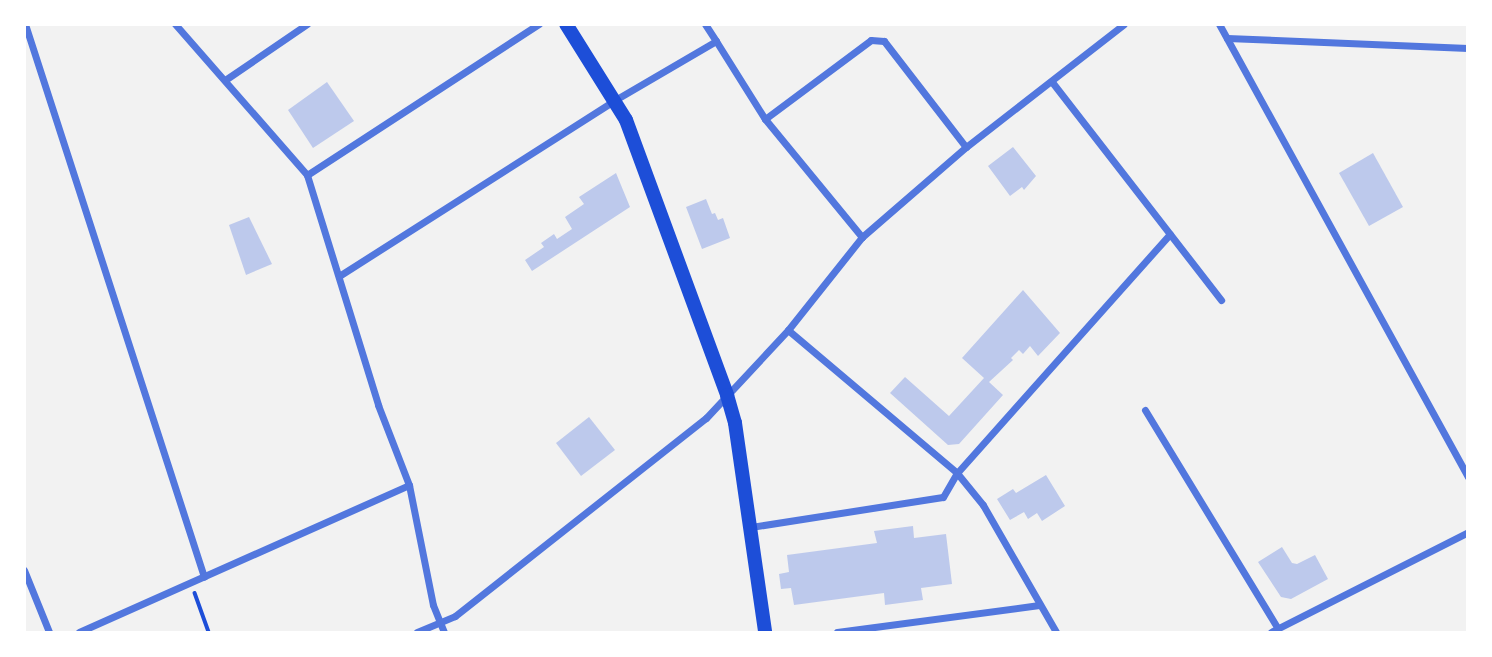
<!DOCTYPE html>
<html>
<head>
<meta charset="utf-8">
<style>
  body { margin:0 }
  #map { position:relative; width:1492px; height:657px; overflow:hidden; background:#f2f2f2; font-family:"Golos Text",sans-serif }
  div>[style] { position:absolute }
  .building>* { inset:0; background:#bdc9ec }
  .path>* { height:3.5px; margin:-1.75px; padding:0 1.75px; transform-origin:1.75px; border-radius:1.75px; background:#1d4ed8 }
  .minor>* { height:7px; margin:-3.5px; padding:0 3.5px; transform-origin:3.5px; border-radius:3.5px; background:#5277de }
  .secondary>* { height:14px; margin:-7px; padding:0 7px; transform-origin:7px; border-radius:7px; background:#1d4ed8 }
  span { translate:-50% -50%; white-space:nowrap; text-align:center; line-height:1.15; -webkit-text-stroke:5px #fff; paint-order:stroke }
  .frame { position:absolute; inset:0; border:26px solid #fff; pointer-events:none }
</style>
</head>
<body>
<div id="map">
  <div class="building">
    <i style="clip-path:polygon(327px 82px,354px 121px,313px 148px,288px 110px)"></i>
    <i style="clip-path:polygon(1013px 147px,1036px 176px,1024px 190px,1022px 187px,1010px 196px,988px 166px)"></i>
    <i style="clip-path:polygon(1373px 153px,1403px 207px,1369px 226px,1339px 173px)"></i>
    <i style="clip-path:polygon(616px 173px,630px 207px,532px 271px,525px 260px,544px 247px,541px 243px,554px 234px,557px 239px,572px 229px,565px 217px,584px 204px,579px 197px)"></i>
    <i style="clip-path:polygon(706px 199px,712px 214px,715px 213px,718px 220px,723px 218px,730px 238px,702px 249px,686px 207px)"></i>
    <i style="clip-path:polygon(249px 217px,272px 264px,246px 275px,229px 225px)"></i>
    <i style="clip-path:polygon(1023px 290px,1060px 333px,1038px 356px,1030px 346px,1023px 354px,1019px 350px,1011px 358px,1013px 360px,989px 382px,1003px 395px,959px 444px,948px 445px,890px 393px,905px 377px,949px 416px,984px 378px,962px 358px)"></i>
    <i style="clip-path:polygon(589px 417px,615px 450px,581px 476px,556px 443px)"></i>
    <i style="clip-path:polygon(1046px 475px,1065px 506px,1042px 521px,1037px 513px,1028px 519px,1024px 512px,1010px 520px,997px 499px,1013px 489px,1016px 493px)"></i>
    <i style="clip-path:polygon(913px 526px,914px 538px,946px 534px,952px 584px,921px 588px,923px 600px,885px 605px,884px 593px,794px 605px,791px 588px,781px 589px,779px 574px,789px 572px,787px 555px,877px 543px,874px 531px)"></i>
    <i style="clip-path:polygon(1282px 547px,1292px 563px,1297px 564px,1315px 555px,1328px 579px,1291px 599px,1281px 597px,1258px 562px)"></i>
  </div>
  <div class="path">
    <i style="left:195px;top:593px;width:41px;rotate:70.3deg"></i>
  </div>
  <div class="minor">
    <i style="left:25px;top:24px;width:581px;rotate:72.06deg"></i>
    <i style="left:175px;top:24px;width:201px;rotate:48.8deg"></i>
    <i style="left:307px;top:175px;width:241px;rotate:72.8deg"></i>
    <i style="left:378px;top:405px;width:86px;rotate:68.8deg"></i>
    <i style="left:409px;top:485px;width:122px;rotate:78.7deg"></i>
    <i style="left:433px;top:605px;width:29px;rotate:68deg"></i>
    <i style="left:1219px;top:24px;width:517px;rotate:61.2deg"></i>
    <i style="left:1227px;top:38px;width:241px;rotate:2.4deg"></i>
    <i style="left:716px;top:41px;width:92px;rotate:57.9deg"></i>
    <i style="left:765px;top:119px;width:153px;rotate:50.6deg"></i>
    <i style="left:225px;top:80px;width:99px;rotate:-34.3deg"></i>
    <i style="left:1052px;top:82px;width:276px;rotate:52.2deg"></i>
    <i style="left:765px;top:119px;width:132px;rotate:-36.7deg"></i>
    <i style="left:871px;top:40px;width:13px;rotate:4deg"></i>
    <i style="left:884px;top:41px;width:134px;rotate:52.3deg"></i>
    <i style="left:307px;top:175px;width:277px;rotate:-33.1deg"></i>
    <i style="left:339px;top:276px;width:327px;rotate:-32.5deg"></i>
    <i style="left:615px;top:100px;width:117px;rotate:-30.3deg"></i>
    <i style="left:716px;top:41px;width:20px;rotate:-123deg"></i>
    <i style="left:788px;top:330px;width:221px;rotate:40.2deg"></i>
    <i style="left:957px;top:473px;width:41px;rotate:50.9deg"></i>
    <i style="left:983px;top:505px;width:146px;rotate:60.1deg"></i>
    <i style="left:1145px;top:410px;width:256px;rotate:58.7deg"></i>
    <i style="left:751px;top:527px;width:194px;rotate:-8.9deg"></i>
    <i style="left:943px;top:497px;width:28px;rotate:-60deg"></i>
    <i style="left:957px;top:473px;width:320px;rotate:-48.3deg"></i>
    <i style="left:24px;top:570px;width:67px;rotate:68deg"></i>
    <i style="left:79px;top:632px;width:361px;rotate:-24deg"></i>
    <i style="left:417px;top:632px;width:41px;rotate:-22.8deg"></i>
    <i style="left:455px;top:616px;width:320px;rotate:-38.3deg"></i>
    <i style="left:706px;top:418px;width:120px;rotate:-47deg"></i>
    <i style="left:788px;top:330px;width:119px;rotate:-51.5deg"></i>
    <i style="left:862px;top:237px;width:138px;rotate:-40.9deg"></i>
    <i style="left:966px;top:147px;width:200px;rotate:-37.9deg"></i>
    <i style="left:837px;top:632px;width:204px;rotate:-7.6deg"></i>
    <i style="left:1271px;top:632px;width:221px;rotate:-26.9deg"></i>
  </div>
  <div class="secondary">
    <i style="left:566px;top:24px;width:113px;rotate:58deg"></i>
    <i style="left:626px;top:120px;width:293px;rotate:69.8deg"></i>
    <i style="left:727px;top:395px;width:29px;rotate:74deg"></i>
    <i style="left:735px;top:423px;width:211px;rotate:81.8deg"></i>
  </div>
  <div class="frame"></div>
</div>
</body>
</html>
